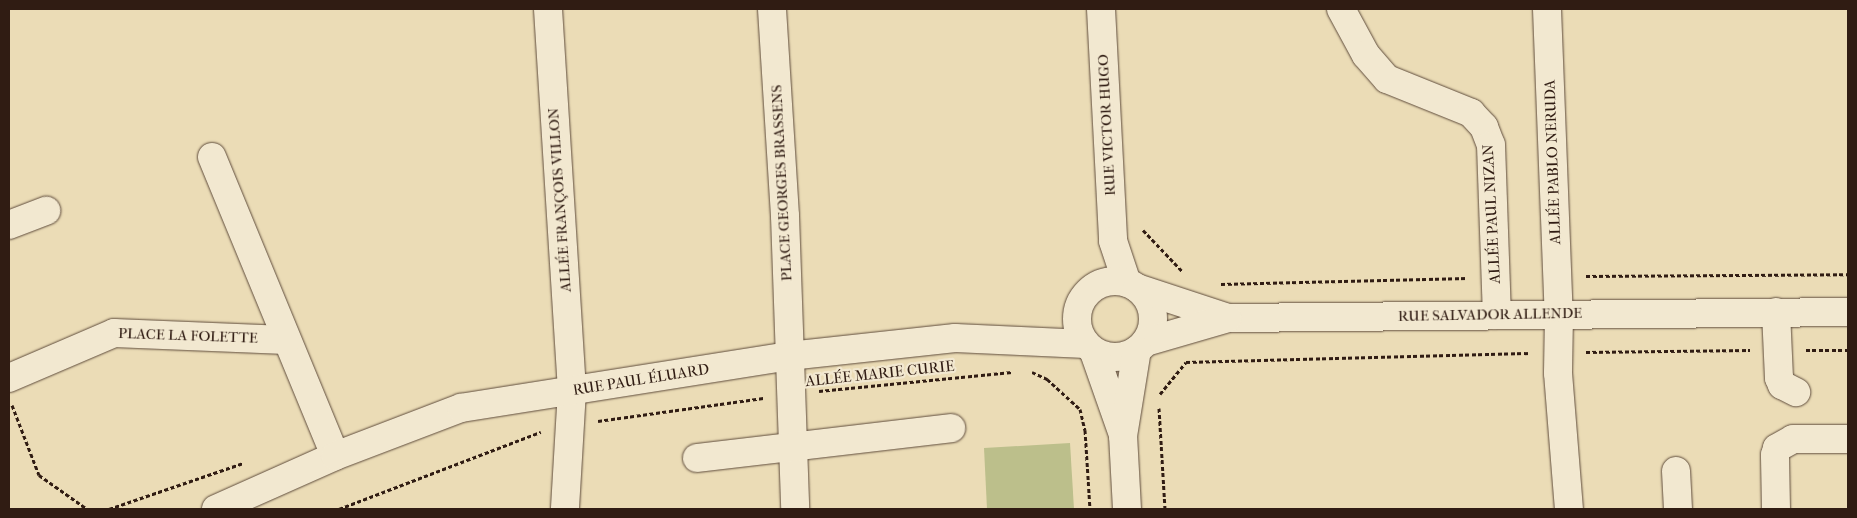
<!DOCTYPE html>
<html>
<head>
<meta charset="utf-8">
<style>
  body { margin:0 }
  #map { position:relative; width:1857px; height:518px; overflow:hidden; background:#ebdcb6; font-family:"IM FELL French Canon",serif }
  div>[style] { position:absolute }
  .green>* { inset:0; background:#bcbf8b }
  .path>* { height:3px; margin-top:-1.5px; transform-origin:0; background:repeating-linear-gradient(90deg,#301c13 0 4px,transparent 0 6.5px) }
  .roads { filter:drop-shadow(0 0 1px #5f4c3c) drop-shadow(0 0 1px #5f4c3c) }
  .minor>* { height:28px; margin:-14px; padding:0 14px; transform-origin:14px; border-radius:14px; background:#f2e8d0 }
  .minor>.ring { margin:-14px; padding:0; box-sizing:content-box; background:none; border:28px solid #f2e8d0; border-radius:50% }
  span { translate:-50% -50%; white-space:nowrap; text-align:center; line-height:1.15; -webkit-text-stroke:4.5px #f2e8d0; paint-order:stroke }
  .street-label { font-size:15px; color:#301c13 }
  .frame { position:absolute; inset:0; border:10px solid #301c13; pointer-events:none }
</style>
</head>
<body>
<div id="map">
  <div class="green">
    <i style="clip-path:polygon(1070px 443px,1074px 509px,987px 509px,984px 448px)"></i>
  </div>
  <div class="path">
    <i style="left:1143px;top:230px;width:58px;rotate:46.4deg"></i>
    <i style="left:1586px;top:276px;width:262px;rotate:-0.4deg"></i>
    <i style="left:1221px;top:284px;width:247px;rotate:-1.4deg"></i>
    <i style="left:1806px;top:350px;width:42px"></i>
    <i style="left:1586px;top:352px;width:164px;rotate:-0.7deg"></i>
    <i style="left:1032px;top:372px;width:17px;rotate:25deg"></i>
    <i style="left:1047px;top:379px;width:45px;rotate:42.3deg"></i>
    <i style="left:1080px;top:409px;width:22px;rotate:77deg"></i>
    <i style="left:1085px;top:430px;width:79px;rotate:86.4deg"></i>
    <i style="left:819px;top:391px;width:194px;rotate:-5.6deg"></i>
    <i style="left:1160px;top:394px;width:41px;rotate:-50.9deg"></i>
    <i style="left:1186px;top:362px;width:344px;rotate:-1.5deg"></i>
    <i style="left:12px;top:405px;width:75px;rotate:68.9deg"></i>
    <i style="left:39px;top:475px;width:59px;rotate:35.3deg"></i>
    <i style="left:1159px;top:408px;width:101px;rotate:86.6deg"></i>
    <i style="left:598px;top:421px;width:167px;rotate:-7.9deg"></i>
    <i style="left:109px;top:509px;width:142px;rotate:-18.9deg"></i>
    <i style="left:339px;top:509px;width:216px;rotate:-20.9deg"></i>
  </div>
  <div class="roads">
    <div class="minor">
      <i style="left:548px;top:9px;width:382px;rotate:86.4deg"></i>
      <i style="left:572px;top:390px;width:119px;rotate:93.4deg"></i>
      <i style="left:772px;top:9px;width:207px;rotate:86.4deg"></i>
      <i style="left:785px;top:216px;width:293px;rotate:88deg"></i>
      <i style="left:1101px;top:9px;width:232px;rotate:87deg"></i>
      <i style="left:1113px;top:241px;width:44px;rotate:71.6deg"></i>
      <i style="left:1341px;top:9px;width:52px;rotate:61.5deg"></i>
      <i style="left:1366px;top:55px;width:32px;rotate:49deg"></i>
      <i style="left:1387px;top:79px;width:91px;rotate:22deg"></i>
      <i style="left:1471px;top:113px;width:19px;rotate:47deg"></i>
      <i style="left:1484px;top:127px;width:19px;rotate:69deg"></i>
      <i style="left:1491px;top:145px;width:170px;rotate:88deg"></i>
      <i style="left:1547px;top:9px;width:306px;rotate:87.8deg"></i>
      <i style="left:1559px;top:315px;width:58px;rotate:91deg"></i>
      <i style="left:1558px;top:373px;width:136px;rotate:85.4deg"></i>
      <i style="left:212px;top:157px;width:323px;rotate:67.6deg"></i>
      <i style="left:9px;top:225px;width:40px;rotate:-21deg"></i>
      <i class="ring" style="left:1077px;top:281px;width:48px;height:48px"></i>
      <i style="left:1137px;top:288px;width:96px;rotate:18.2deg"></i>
      <i style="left:1228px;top:318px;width:620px;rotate:-0.55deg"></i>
      <i style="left:1776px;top:312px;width:66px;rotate:87.4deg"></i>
      <i style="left:1779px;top:378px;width:8px;rotate:67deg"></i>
      <i style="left:1782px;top:385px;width:16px;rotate:27deg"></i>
      <i style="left:1146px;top:342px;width:85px;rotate:-16.3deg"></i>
      <i style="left:1094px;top:352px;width:85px;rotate:70.7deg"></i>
      <i style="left:9px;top:378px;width:114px;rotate:-23.2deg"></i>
      <i style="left:114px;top:333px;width:172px;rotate:2.3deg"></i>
      <i style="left:697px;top:458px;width:256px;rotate:-6.7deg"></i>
      <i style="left:1676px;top:471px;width:38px;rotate:87deg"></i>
      <i style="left:216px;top:509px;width:130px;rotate:-24deg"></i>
      <i style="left:335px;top:456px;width:135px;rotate:-20.9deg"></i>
      <i style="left:461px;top:408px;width:332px;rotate:-9deg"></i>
      <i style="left:789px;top:356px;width:167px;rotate:-6.2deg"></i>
      <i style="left:955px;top:338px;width:131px;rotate:2.6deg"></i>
      <i style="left:1127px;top:509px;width:73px;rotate:-93.1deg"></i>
      <i style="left:1123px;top:436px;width:87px;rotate:-80.8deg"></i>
      <i style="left:1776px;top:509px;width:54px;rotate:-91.1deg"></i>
      <i style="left:1775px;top:455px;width:7px;rotate:-74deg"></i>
      <i style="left:1777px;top:448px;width:18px;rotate:-29deg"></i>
      <i style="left:1793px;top:439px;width:55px"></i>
    </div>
  </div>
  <div class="street-label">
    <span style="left:1107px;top:125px;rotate:-93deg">RUE VICTOR HUGO</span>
    <span style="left:1553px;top:162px;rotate:-92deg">ALLÉE PABLO NERUDA</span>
    <span style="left:782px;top:183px;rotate:-93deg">PLACE GEORGES BRASSENS</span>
    <span style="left:560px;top:200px;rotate:-94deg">ALLÉE FRANÇOIS VILLON</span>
    <span style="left:1492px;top:214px;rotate:-93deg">ALLÉE PAUL NIZAN</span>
    <span style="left:1490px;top:315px;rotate:-1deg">RUE SALVADOR ALLENDE</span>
    <span style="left:188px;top:336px;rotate:2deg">PLACE LA FOLETTE</span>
    <span style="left:880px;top:374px;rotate:-6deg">ALLÉE MARIE CURIE</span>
    <span style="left:641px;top:380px;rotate:-9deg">RUE PAUL ÉLUARD</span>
  </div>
  <div class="frame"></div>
</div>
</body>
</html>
